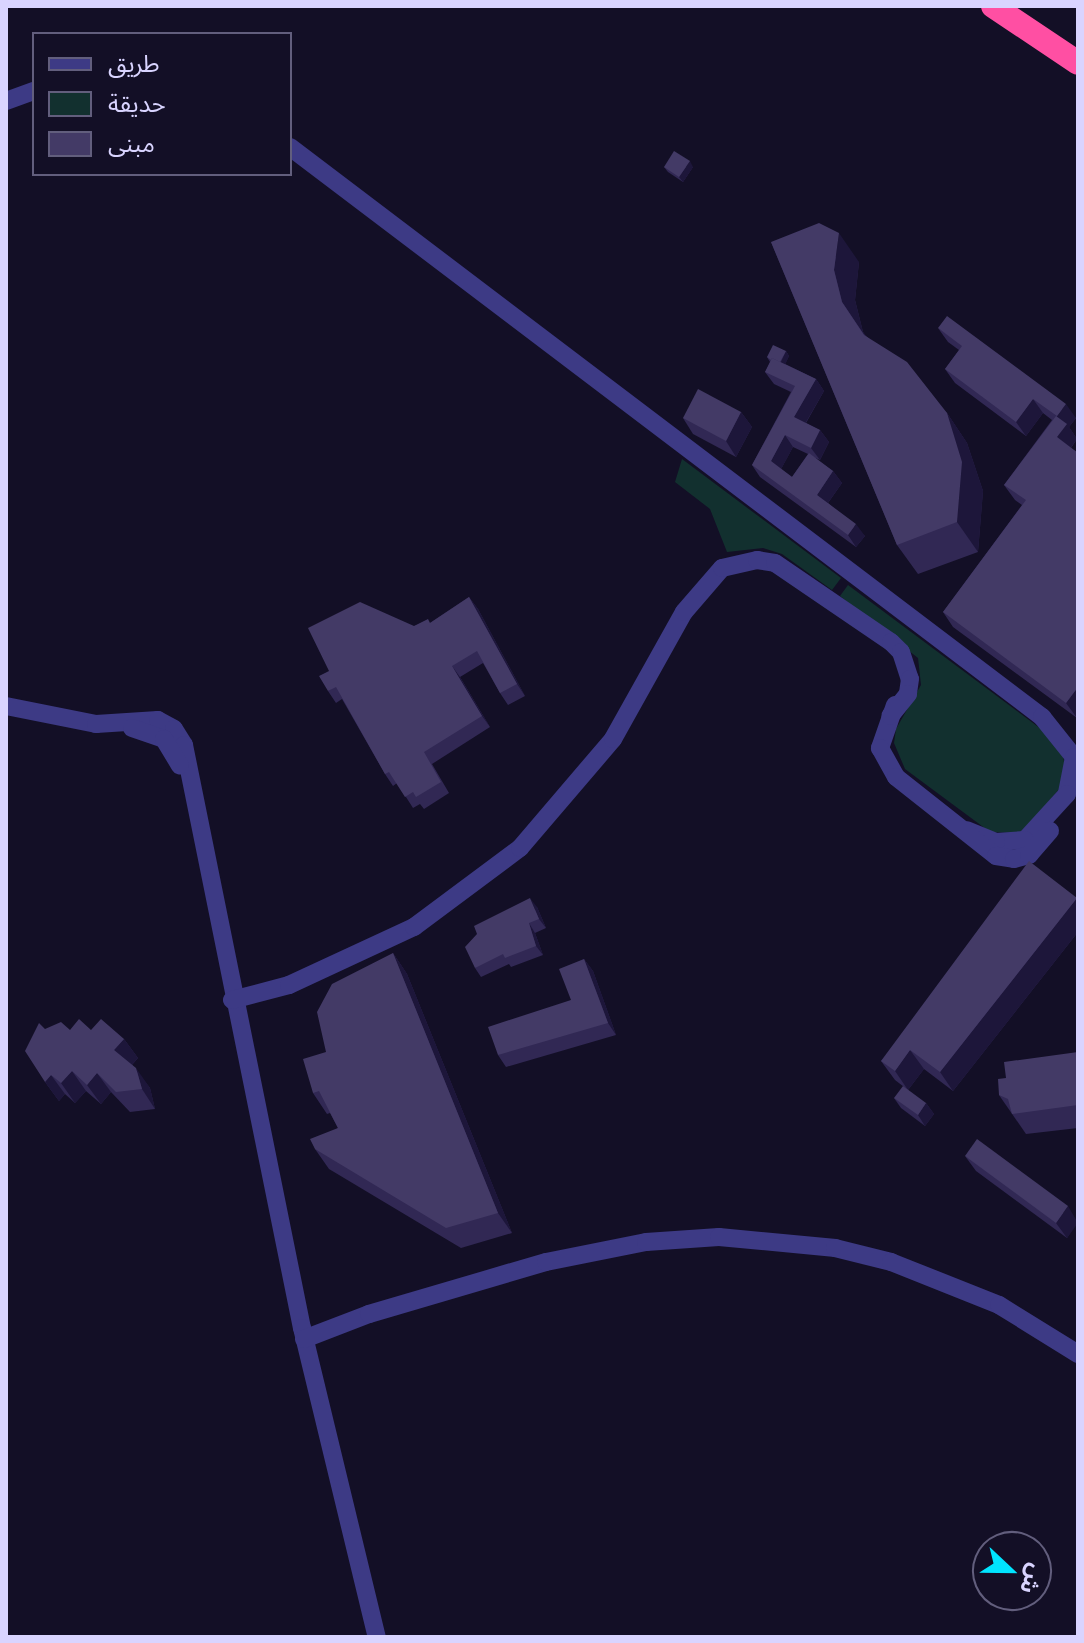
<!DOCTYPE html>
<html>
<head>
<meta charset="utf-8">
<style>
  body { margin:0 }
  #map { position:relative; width:1084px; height:1643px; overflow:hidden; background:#130f26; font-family:"Public Sans","Noto Sans Arabic",sans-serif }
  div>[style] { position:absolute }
  .green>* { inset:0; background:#12302f }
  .minor>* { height:18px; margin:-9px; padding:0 9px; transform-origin:9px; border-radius:9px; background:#3d3a85 }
  .highway>* { height:24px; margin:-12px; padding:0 12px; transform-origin:12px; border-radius:12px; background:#ff4fa3 }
  .wall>* { inset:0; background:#312854 }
  .shaded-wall>* { inset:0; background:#1d163a }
  .building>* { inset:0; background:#433a66 }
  span { translate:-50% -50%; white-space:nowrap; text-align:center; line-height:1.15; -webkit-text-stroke:6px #130f26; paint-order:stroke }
  .frame { position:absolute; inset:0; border:8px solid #d9d4ff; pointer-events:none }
  .legend { position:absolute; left:32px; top:32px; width:260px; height:144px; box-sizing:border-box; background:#130f26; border:2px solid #625e7d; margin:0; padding:10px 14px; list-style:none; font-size:24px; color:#d9d4ff }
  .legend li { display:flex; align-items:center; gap:16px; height:40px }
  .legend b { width:40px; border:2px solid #625e7d }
  .north { position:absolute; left:972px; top:1531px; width:80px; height:80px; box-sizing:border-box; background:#130f26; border:2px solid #625e7d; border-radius:50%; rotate:112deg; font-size:22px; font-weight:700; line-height:32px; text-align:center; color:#d9d4ff }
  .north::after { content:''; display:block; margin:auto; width:28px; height:36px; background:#00e5ff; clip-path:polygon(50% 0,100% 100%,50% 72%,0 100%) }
</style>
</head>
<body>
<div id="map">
  <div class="green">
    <i style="clip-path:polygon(682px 459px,841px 578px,832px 590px,782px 554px,763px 548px,727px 552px,710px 509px,675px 482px)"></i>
    <i style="clip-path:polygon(848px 585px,1049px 735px,1063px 753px,1066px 781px,1022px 833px,990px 832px,905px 769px,894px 743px,896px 729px,921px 685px,918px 658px,840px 596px)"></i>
  </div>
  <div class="minor">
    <i style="left:6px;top:101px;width:30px;rotate:-20deg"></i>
    <i style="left:290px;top:147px;width:944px;rotate:37.16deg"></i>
    <i style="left:1042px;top:717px;width:51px;rotate:51.3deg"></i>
    <i style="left:1074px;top:757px;width:38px;rotate:101deg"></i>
    <i style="left:1067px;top:794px;width:62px;rotate:132.4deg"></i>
    <i style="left:1025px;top:840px;width:29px;rotate:176deg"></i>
    <i style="left:996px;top:842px;width:31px;rotate:-158deg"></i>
    <i style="left:895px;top:705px;width:46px;rotate:109.2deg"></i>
    <i style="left:880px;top:748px;width:33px;rotate:61deg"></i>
    <i style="left:896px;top:777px;width:127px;rotate:38.3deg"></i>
    <i style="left:996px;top:856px;width:18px;rotate:9deg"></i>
    <i style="left:1014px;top:859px;width:16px;rotate:-15deg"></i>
    <i style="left:1029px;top:855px;width:32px;rotate:-49deg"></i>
    <i style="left:6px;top:706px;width:92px;rotate:11.3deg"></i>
    <i style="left:96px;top:724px;width:62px;rotate:-3.7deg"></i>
    <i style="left:158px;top:720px;width:18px;rotate:29deg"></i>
    <i style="left:174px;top:729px;width:19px;rotate:58deg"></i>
    <i style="left:184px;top:745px;width:595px;rotate:78.56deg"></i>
    <i style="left:302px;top:1328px;width:318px;rotate:76.4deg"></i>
    <i style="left:132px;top:728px;width:34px;rotate:19deg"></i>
    <i style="left:164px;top:739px;width:31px;rotate:59deg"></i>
    <i style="left:232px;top:1000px;width:59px;rotate:-14.7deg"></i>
    <i style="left:289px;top:985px;width:138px;rotate:-24.9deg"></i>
    <i style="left:414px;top:927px;width:132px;rotate:-36.7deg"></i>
    <i style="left:520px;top:848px;width:143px;rotate:-49.5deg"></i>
    <i style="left:613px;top:739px;width:145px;rotate:-60.8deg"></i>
    <i style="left:684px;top:612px;width:58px;rotate:-49.2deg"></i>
    <i style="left:722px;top:568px;width:36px;rotate:-13deg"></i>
    <i style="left:757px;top:560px;width:18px;rotate:9deg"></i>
    <i style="left:775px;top:563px;width:140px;rotate:34.3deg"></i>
    <i style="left:891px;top:642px;width:14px;rotate:45deg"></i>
    <i style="left:901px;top:652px;width:28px;rotate:72deg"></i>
    <i style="left:910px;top:679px;width:15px;rotate:98deg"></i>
    <i style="left:908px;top:694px;width:28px;rotate:129deg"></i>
    <i style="left:304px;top:1339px;width:70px;rotate:-21deg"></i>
    <i style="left:369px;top:1314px;width:184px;rotate:-16.4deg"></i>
    <i style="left:546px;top:1262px;width:102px;rotate:-11.3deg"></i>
    <i style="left:646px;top:1242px;width:73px;rotate:-3.9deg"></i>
    <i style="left:719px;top:1237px;width:117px;rotate:5.4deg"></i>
    <i style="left:835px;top:1248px;width:58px;rotate:14deg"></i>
    <i style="left:891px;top:1262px;width:116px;rotate:21.7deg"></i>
    <i style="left:999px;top:1305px;width:93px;rotate:31.8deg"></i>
  </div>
  <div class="highway">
    <i style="left:993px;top:6px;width:102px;rotate:33.8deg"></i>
  </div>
  <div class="wall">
    <i style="clip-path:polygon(664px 167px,693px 167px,683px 182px,668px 172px)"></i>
    <i style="clip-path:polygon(771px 242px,859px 262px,855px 300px,863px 332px,866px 336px,947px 413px,967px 443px,983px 491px,978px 552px,918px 574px,897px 545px)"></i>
    <i style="clip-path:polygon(938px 328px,1076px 418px,1069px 427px,1077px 439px,1071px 448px,1078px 453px,1078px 717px,1077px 718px,953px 627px,943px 612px,1022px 505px,1015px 500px,1004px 485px,1052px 420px,1043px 413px,1026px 436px,955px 383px,945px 369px,959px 350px,948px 342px)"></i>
    <i style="clip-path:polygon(evenodd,786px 351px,789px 356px,785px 364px,816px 379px,824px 391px,806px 423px,820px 430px,829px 442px,820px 460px,813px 457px,833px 471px,842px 483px,828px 503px,865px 536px,856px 547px,760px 477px,752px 465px,791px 392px,774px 384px,765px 372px,770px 362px,767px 357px,786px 351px,793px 447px,808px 454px,792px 477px,781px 469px,793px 447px)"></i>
    <i style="clip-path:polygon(741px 412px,752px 427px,736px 457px,693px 434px,683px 418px)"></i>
    <i style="clip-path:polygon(469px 597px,478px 609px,525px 696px,508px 705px,500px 693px,483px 663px,460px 677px,490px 727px,432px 764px,449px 793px,424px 809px,420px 804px,413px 808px,397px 783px,393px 786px,385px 774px,342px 699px,336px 703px,328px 691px,414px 626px,430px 623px)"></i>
    <i style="clip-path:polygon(1077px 898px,1078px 932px,953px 1091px,924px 1069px,908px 1090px,895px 1080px,881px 1061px)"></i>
    <i style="clip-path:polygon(537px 907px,546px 928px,535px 933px,543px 955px,511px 967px,509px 964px,481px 977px,475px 968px)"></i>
    <i style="clip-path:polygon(393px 953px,407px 974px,512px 1233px,461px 1248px,329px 1169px,315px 1149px,338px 1128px,330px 1113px,327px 1114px,313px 1093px,326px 1052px)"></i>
    <i style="clip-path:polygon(584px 959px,593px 971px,616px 1035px,506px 1067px,498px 1055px,571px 1000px)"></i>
    <i style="clip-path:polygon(70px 1030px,91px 1030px,124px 1039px,138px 1058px,132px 1065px,150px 1088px,155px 1109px,130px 1112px,111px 1092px,101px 1104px,86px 1091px,75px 1103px,65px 1094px,59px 1101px,45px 1082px)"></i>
    <i style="clip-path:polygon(1078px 1052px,1078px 1128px,1026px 1134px,999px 1095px,1006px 1078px)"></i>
    <i style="clip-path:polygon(894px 1098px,926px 1103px,934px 1114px,925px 1126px,901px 1108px)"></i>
    <i style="clip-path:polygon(965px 1156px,1078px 1221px,1067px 1238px,976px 1171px)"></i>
  </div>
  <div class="shaded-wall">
    <i style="clip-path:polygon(690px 161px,693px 167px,683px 182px,679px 177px)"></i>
    <i style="clip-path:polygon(839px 233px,859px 262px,855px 300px,863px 332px,884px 364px,842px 302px,834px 270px)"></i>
    <i style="clip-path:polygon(786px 351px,789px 356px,783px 369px,780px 364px)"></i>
    <i style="clip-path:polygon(816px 379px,824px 391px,802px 429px,794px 417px)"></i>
    <i style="clip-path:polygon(1033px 399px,1043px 413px,1026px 436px,1016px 422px)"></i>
    <i style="clip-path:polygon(1066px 404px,1076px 418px,1069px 427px,1077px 439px,1067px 453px,1057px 437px,1057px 416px)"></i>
    <i style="clip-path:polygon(741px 412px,752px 427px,736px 457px,726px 441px)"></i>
    <i style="clip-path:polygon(947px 413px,967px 443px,983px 491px,978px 552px,957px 522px)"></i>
    <i style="clip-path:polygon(820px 430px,829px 442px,820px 460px,811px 448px)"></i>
    <i style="clip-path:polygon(785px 435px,793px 447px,779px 473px,771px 461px)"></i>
    <i style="clip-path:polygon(833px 471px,842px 483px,825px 507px,817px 495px)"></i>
    <i style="clip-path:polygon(856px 524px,865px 536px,856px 547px,848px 535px)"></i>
    <i style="clip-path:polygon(469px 597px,478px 609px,525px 696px,517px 684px)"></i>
    <i style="clip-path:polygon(452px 666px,460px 677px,490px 727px,482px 716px)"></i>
    <i style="clip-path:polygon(1078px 687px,1078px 717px,1077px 718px,1066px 703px)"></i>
    <i style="clip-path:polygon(530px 898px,537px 907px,546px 928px,539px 919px)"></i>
    <i style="clip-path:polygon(1077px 898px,1078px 932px,953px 1091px,940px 1072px)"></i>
    <i style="clip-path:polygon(529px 923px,535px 933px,543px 955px,536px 946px)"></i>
    <i style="clip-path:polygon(393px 953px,407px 974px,512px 1233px,498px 1213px)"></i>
    <i style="clip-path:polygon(584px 959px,593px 971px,616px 1035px,608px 1023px)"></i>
    <i style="clip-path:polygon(124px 1039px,138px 1058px,128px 1069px,114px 1050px)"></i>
    <i style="clip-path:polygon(910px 1050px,924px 1069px,908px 1090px,895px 1071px)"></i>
    <i style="clip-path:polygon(136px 1068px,150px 1088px,155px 1109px,142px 1089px)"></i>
    <i style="clip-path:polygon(72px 1071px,86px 1091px,75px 1103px,61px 1083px)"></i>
    <i style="clip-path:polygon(97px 1073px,111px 1092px,101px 1104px,87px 1085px)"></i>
    <i style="clip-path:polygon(51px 1075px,65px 1094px,59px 1101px,45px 1082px)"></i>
    <i style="clip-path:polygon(926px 1103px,934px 1114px,925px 1126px,918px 1115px)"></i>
    <i style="clip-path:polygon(1068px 1206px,1078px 1223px,1067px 1238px,1056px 1223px)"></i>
  </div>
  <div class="building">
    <i style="clip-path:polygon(674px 151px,690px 161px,679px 177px,664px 167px)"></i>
    <i style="clip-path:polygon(819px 223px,839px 233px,834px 270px,842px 302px,864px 335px,907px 362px,947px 413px,962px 462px,957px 522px,897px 545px,771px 242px)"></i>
    <i style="clip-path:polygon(947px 316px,1066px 404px,1057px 416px,1033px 399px,1016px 422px,945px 369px,962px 346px,938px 328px)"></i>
    <i style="clip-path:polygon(773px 345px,786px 351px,780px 362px,772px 358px,771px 360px,767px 357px)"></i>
    <i style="clip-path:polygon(772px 358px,816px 379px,794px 417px,820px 430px,811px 448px,785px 435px,771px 461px,792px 477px,809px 453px,833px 471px,817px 495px,856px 524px,848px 535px,752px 465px,795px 386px,765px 372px)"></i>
    <i style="clip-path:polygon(698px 389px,741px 412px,726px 441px,683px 418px)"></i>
    <i style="clip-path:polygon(1056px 416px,1067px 424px,1057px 437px,1078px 453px,1078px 687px,1066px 703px,943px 612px,1026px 500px,1004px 485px)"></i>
    <i style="clip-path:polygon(469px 597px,517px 684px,500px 693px,477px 651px,452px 666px,482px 716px,424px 752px,441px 782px,416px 797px,413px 792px,405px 797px,389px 772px,385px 774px,336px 687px,328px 691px,319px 676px,329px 671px,308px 628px,360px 602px,414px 626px,428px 619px,430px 623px)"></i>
    <i style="clip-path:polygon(1029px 861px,1077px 898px,940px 1072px,910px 1050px,895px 1071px,881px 1061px)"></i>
    <i style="clip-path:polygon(530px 898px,539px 919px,529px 923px,536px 946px,505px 958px,503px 954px,475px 968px,465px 947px,477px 934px,474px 926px)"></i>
    <i style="clip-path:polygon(393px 953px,498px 1213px,446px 1228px,315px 1149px,310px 1139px,338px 1128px,319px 1091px,313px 1093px,303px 1059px,326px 1052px,317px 1012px,332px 984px)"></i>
    <i style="clip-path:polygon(584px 959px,608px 1023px,498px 1055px,488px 1027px,571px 1000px,559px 969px)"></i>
    <i style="clip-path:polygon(79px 1019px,91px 1030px,101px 1019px,124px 1039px,114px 1050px,136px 1068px,142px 1089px,116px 1092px,97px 1073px,87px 1085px,72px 1071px,61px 1083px,51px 1075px,45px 1082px,25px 1051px,39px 1023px,45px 1029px,61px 1022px,70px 1030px)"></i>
    <i style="clip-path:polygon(1078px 1052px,1078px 1105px,1012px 1114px,1008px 1099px,999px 1095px,998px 1079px,1006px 1078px,1004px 1062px)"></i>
    <i style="clip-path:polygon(903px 1086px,926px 1103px,918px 1115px,894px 1098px)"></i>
    <i style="clip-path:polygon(977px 1139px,1068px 1206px,1056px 1223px,965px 1156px)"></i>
  </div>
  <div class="frame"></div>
  <ul class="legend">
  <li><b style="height:10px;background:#3d3a85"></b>طريق</li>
  <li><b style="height:22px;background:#12302f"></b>حديقة</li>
  <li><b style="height:22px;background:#433a66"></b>مبنى</li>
  </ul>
  <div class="north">ش</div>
</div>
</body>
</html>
